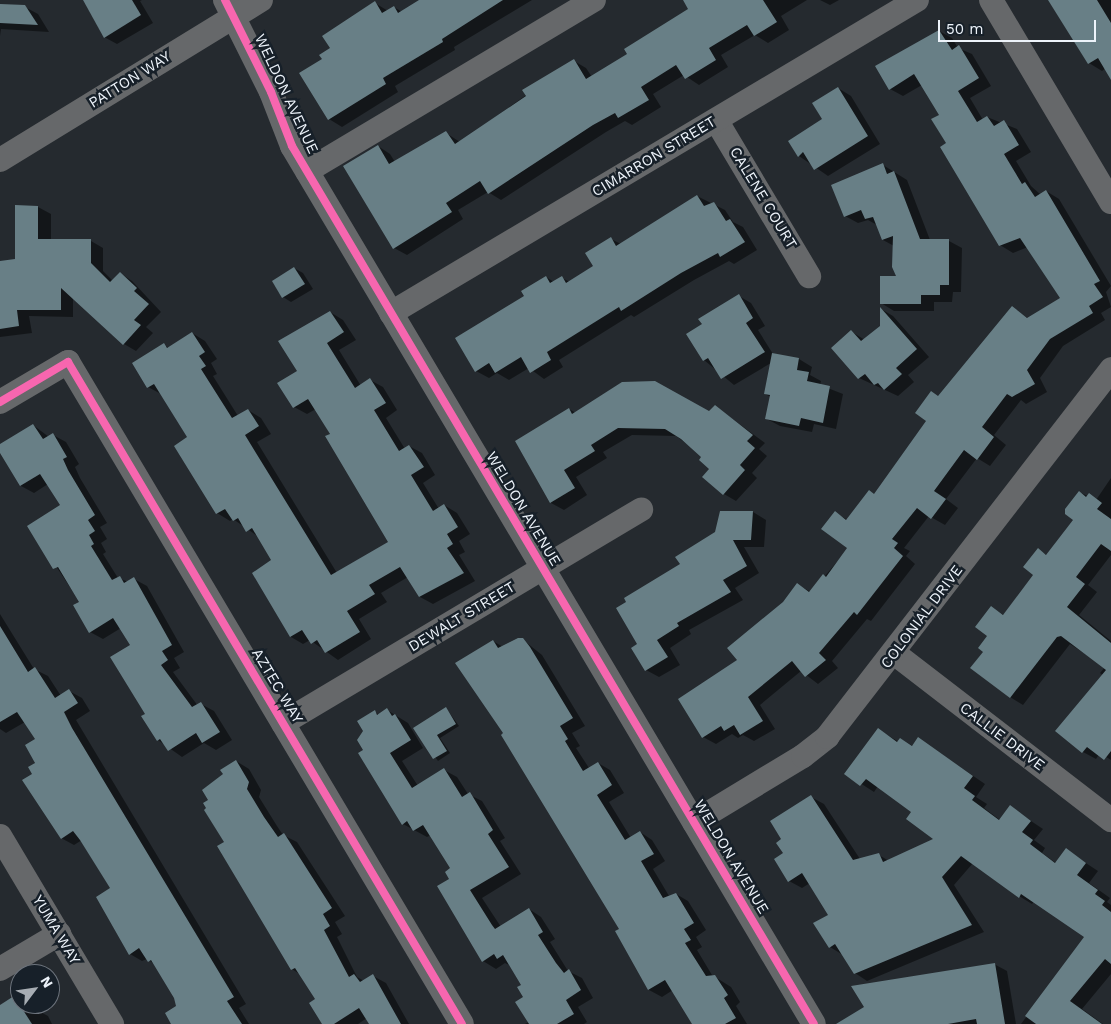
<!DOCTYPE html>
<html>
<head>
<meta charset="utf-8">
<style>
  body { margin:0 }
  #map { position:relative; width:1111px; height:1024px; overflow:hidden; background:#252a2f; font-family:"Work Sans",sans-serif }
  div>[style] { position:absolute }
  .shadow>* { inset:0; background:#0007 }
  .building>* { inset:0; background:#687f86 }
  .minor>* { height:24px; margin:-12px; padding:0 12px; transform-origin:12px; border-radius:12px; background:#66686a }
  .cycleway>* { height:8px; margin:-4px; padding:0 4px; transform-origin:4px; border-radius:4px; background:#f766af }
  span { translate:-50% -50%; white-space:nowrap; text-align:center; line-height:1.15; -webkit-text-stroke:5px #172029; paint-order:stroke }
  .street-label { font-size:15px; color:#edf3fa }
  .north { position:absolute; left:10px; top:964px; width:50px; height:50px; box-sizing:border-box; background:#172029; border:1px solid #6d747d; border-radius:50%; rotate:59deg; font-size:14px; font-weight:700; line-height:20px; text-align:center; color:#edf3fa }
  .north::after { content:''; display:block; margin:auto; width:18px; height:22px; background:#a7adb3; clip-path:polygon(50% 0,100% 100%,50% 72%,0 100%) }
  .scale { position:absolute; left:938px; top:20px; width:158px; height:22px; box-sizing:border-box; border:2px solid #edf3fa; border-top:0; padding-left:6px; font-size:15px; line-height:18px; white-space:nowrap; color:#edf3fa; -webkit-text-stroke:4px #172029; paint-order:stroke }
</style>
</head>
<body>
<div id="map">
  <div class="shadow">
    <i style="clip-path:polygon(84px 0,142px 0,140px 1px,153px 23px,117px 44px,104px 37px)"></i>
    <i style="clip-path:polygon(422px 0,532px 0,454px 47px,455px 50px,395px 86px,398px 92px,342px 127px,329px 119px,323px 59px,332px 49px,375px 3px,388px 11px,394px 7px,402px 12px)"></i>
    <i style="clip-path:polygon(684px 0,807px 0,781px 16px,789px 30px,768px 43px,755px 35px,721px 55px,728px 67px,699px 85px,684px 75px,653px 94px,661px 107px,632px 125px,625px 121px,606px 132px,501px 200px,488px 192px,458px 210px,463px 219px,407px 255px,394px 248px,378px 146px,390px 154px,395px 162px,446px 133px,460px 142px,574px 61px,586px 68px,592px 77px,628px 54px,690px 9px)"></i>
    <i style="clip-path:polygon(820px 0,839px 0,830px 5px)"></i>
    <i style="clip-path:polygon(1052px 0,1111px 0,1111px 74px,1106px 68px,1102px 71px,1089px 63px)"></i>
    <i style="clip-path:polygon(0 5px,25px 7px,38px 14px,49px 32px,1px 29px,0 36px)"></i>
    <i style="clip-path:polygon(939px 31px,952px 38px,958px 48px,972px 54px,991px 86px,970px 98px,983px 120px,987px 117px,1017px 129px,1031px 152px,1016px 161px,1031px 186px,1041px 195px,1046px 191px,1059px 199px,1111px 286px,1106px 292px,1111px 307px,1101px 313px,1105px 320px,1063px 346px,1040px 378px,1047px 392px,1026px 404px,1021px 400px,994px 435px,1006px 445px,990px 466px,977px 458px,946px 499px,958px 508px,945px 525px,929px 516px,904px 548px,910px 551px,906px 556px,915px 564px,871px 621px,867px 619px,832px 661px,838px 668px,818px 684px,801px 671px,760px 705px,775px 729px,754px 741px,743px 735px,738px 738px,732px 734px,716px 744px,703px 737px,739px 660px,798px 585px,811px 592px,849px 548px,835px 513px,848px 520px,875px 495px,927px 421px,939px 397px,1012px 308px,1029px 319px,1062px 298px,1028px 247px,1013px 253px,1000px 245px,948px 144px,941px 115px,922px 85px,903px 96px,890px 89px)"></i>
    <i style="clip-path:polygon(838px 88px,851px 96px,880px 144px,828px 176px,799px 156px,824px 120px)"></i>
    <i style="clip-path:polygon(883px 165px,907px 180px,930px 240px,949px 241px,962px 248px,961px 292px,953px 292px,952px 302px,934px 302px,934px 311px,894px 311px,881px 303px,898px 278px,894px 246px,883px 240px,877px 225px,868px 220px,858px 223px,845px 216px)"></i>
    <i style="clip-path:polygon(697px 196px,725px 210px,733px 222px,743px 227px,757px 250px,734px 264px,729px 261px,694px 280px,634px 317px,631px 315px,559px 360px,563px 367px,544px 379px,529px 368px,509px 380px,497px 373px,489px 378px,476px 371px,526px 296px,546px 277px,554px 282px,562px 278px,570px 282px,595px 266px,611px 239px,621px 244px)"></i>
    <i style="clip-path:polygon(16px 207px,38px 207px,51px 214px,51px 240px,91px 241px,103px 248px,103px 271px,113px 281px,120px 273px,132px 281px,161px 312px,146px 327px,153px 333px,136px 351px,124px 344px,73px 297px,73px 317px,29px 316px,32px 333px,0 337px,0 262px,16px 260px)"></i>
    <i style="clip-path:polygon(294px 268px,303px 273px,313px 289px,291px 302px,283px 297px)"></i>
    <i style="clip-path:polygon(739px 296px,751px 303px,765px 326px,758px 330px,773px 354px,799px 359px,812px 367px,810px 375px,821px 381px,820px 385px,843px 394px,836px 429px,814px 424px,812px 432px,780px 426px,767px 419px,771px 397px,765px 394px,771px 363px,734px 385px,704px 360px,703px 324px)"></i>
    <i style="clip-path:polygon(881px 309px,893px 316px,929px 357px,908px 375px,914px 382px,898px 396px,859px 378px,833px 348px,852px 332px,865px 340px,881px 326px)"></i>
    <i style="clip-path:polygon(330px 312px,343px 320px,356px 340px,339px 350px,361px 386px,370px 380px,383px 387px,397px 410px,386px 418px,405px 449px,409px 446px,422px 453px,435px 475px,423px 483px,439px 509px,444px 505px,457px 513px,470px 534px,459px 541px,465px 552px,459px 555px,475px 581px,433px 604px,420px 597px,408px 577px,381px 593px,387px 602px,359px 619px,371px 639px,338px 660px,310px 640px,303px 644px,291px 637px,273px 561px,259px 537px,233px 519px,230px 521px,217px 513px,176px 446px,189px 438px,161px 394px,148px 387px,164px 345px,169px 348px,192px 333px,205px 341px,217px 359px,211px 363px,217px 374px,213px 376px,238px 416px,248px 410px,261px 418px,271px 434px,257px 442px,337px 573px,390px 542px,316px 409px,307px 414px,294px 407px,298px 371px)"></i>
    <i style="clip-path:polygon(715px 406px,765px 443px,759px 449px,767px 456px,752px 473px,757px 478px,736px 501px,724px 494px,703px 456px,676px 436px,632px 435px,603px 452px,607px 458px,576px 477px,587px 495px,564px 510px,551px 503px,569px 409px,576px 413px,709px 413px)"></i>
    <i style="clip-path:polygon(33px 425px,49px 437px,53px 435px,66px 442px,79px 464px,75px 467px,80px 478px,107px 523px,100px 527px,107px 539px,101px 543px,106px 552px,103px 554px,118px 578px,129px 582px,134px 579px,147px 586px,184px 652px,174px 658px,180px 668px,173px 672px,198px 706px,201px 704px,214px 711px,232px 740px,216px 750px,204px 743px,182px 757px,158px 740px,146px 714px,131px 645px,121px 628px,103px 639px,90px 632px,80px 602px,29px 526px,62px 505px,48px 484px,34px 493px,21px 486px,0 451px,0 445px)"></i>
    <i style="clip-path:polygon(1111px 478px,1111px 555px,1088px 585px,1097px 592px,1079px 615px,1111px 641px,1111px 760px,1100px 753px,1096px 759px,1083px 752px,1104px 676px,1100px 673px,1105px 667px,1070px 644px,1023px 705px,1010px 697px,985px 652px,992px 608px,1004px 615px,1035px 575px,1038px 550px,1047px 555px,1075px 520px,1079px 492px,1096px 500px)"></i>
    <i style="clip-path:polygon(753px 512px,766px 520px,764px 547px,744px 547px,759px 573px,735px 588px,743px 600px,689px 630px,691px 634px,670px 648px,680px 665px,659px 677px,646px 670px,639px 644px,682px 564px,716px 533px,721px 513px)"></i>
    <i style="clip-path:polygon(0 614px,34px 669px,48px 676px,61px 696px,69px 691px,82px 698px,90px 711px,76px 720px,246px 1004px,239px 1008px,249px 1024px,172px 1024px,178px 1007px,175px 998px,156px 965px,147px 959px,142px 961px,130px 954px,112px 889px,82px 840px,74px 845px,61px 838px,34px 774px,36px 740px,25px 722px,6px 733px,0 729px)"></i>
    <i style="clip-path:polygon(522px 639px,542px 655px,585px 726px,572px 733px,580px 746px,576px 748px,589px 768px,598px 763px,610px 770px,624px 793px,609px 802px,631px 838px,640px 832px,652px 840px,665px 861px,653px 869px,669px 896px,676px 894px,688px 901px,706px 930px,696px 937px,702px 947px,697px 950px,712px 975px,731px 987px,740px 1002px,736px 1006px,747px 1024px,693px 1024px,673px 990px,662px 997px,649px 990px,617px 932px,620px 930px,505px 733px,493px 641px,503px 647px)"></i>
    <i style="clip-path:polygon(446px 708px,459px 726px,440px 738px,450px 753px,438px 761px,414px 728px)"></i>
    <i style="clip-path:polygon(387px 710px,408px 723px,423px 748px,402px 761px,418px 786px,444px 770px,457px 777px,468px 794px,482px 801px,505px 838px,500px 841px,521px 874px,482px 898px,501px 927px,529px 909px,541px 917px,555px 939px,550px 942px,568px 971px,582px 978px,593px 998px,578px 1007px,587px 1022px,584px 1024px,525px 1024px,529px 1022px,522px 985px,511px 966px,505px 963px,496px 969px,483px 961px,452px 869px,431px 835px,427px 837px,403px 824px,365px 750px,375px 712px,379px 715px)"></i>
    <i style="clip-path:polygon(879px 730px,899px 742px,901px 739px,913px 746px,919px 739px,985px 784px,976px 797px,987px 804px,984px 808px,1000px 820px,1010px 807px,1043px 829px,1034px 840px,1045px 848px,1042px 853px,1056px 863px,1066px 850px,1098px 871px,1089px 883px,1110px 898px,1107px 902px,1111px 905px,1111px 974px,1082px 1009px,1103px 1024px,1021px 1024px,1086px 937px,1034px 901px,1032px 904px,1019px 896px,973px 863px,954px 885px,984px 932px,867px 981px,855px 973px,843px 955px,830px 947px,830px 915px,810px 883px,802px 888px,789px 881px,783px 840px,811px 797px,824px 804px,860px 859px,879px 855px,889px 861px,935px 839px,913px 812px,878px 786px,874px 792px,846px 774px)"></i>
    <i style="clip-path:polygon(236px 761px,249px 769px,261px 790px,259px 797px,277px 826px,283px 835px,297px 842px,345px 916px,335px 922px,342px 934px,337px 937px,357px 977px,364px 981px,373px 976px,386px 983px,409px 1024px,370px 1024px,367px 1018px,358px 1024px,323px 1024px,316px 1000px,301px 975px,292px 969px,226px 842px,210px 801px)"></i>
    <i style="clip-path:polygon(994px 964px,1007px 971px,1016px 1024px,858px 1024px)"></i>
    <i style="clip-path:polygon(14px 997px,31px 1011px,35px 1009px,48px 1016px,52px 1024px,0 1024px,0 1006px)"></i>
  </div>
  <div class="building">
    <i style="clip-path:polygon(83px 0,132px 0,141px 15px,104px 38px)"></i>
    <i style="clip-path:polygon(419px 0,503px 0,442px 39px,443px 42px,383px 78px,386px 84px,328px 120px,299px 73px,322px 59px,319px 55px,330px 48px,322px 36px,375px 1px,382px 13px,394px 6px,398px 13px)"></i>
    <i style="clip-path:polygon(683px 0,763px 0,777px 22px,754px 36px,747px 25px,709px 48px,716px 60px,685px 79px,676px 65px,641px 87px,649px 100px,618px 118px,615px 113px,593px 125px,488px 194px,480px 181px,446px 203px,452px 212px,393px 249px,343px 166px,378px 145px,389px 164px,446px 131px,455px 144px,526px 96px,522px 90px,574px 59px,586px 79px,627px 54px,624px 49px,688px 9px)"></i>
    <i style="clip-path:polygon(1048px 0,1097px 0,1111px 23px,1111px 80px,1098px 58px,1088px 64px)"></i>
    <i style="clip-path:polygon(0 4px,25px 5px,38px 25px,0 23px)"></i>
    <i style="clip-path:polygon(939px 30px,952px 50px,959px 45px,979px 78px,958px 91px,977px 122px,987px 116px,994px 126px,1004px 120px,1019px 145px,1004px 154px,1022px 184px,1025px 182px,1035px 197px,1046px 190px,1100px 281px,1094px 284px,1103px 297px,1089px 306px,1093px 313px,1050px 339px,1027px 370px,1035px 384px,1012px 397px,1007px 394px,982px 427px,994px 437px,977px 460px,964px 450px,934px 491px,946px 499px,931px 519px,917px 508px,892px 539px,898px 543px,894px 548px,903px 556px,857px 615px,854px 612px,819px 653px,826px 660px,805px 677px,792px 661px,748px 697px,763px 721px,740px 735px,734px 725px,724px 731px,721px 726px,702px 738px,678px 699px,737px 660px,727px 648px,783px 602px,797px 583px,809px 592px,823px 574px,826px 577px,847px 548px,821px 529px,835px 511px,846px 520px,869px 490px,874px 494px,926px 421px,915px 413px,931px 391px,938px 396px,1012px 306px,1027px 318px,1060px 298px,1020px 238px,999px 246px,940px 147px,946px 143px,931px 119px,939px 115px,914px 74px,889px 90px,875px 66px)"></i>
    <i style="clip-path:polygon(838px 87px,868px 136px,814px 170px,803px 152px,798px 157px,788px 141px,822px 119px,812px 103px)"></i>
    <i style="clip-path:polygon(883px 163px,887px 174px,894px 171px,920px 239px,949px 239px,949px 285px,940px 285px,940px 295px,921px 295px,921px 304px,880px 304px,880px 276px,896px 276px,892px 267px,893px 236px,882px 240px,873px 217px,865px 219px,861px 210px,844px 217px,831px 185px)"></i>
    <i style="clip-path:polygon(697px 195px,704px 206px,714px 202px,726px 221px,730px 219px,745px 242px,720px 257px,718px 253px,681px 273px,621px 311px,619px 307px,547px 352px,551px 360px,530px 373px,521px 357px,495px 373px,489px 363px,475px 372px,455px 338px,524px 296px,521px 291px,546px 276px,550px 283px,562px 276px,566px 283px,593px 266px,585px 253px,611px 237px,616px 246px)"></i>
    <i style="clip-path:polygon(15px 205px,38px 206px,38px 239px,91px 239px,91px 263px,110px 282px,120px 272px,137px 288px,134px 291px,149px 304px,134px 320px,141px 325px,123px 345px,61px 288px,61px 310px,17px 310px,19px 326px,0 329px,0 261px,15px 259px)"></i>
    <i style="clip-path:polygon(294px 267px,305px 284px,282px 298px,272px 281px)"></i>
    <i style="clip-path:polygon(739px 294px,753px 318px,746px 323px,765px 352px,721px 379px,708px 358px,703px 361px,686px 334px,702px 324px,698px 319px)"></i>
    <i style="clip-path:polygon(880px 307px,917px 349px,896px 368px,902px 374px,884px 390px,878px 383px,874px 385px,865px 374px,858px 379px,831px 348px,851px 330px,861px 341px,880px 326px)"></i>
    <i style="clip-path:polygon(330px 311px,344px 332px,327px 343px,355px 388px,370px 378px,386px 403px,374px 410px,399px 451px,409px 445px,424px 467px,411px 475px,433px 511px,444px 504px,458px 527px,447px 534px,453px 544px,447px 548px,464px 573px,419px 597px,400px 567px,369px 585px,375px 594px,347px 611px,360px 632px,325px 653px,317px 640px,311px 644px,302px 630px,290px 637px,252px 573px,271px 560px,252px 528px,246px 532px,238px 518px,233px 521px,225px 509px,216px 514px,174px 446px,187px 437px,154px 384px,147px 388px,132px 363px,164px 343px,167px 348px,192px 332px,205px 352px,199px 356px,206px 366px,201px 369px,232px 418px,248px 409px,259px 426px,245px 435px,331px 575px,388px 542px,325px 436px,330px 434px,308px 399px,293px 408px,277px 383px,297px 371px,278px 341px)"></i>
    <i style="clip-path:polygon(772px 353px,799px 358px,797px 370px,809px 372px,807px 381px,830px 386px,823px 423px,801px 418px,799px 426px,765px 419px,770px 395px,764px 394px)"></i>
    <i style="clip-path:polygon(655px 381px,709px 411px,715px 405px,753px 435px,747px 441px,755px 448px,740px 465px,745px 470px,723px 495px,702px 477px,709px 469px,699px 460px,701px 457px,681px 439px,665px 429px,618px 428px,591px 445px,595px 451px,564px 470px,575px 488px,550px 503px,515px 441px,569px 408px,572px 414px,622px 382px)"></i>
    <i style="clip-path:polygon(33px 424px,43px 439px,53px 433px,67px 457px,63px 459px,68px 470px,95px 515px,88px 520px,95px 531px,89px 535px,94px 544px,91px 546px,112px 580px,120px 576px,124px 583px,134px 577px,172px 645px,162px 651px,168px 660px,161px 665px,192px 707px,201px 702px,220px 732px,202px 743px,196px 733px,168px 751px,160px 739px,157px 741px,141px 716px,145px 714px,110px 657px,130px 645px,113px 618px,89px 633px,73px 605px,79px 602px,58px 567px,53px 569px,27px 526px,60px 505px,40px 474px,20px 486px,0 453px,0 444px)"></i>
    <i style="clip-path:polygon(1079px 491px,1086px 497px,1089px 493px,1102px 503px,1097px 509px,1111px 519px,1111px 551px,1101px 544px,1076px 577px,1085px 584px,1067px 607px,1111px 643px,1111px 751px,1104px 760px,1087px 747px,1082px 753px,1055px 731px,1106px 670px,1061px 636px,1057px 637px,1010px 698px,970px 668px,983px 652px,978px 648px,987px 636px,975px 627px,991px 606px,1003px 615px,1033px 575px,1023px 567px,1038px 548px,1046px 555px,1073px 520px,1065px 514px,1065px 509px)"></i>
    <i style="clip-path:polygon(720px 511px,753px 511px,751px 540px,733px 540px,747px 566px,723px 580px,731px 592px,677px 623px,679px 626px,657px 640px,668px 657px,645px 671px,631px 648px,637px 644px,616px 608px,626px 602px,624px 598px,680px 564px,675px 557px,715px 532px)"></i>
    <i style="clip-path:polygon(0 626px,28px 672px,35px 667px,55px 698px,69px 689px,78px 703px,64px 712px,72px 728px,234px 997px,227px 1001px,242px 1024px,171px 1024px,165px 1013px,176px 1006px,174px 998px,151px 960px,148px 962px,139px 948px,129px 955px,96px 897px,110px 888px,80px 840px,73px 831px,61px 839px,22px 780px,32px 774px,28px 767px,35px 763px,25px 745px,35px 739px,17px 712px,0 722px)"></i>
    <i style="clip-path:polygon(518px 638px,523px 638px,530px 647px,573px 718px,560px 726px,568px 739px,565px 741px,583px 771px,598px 762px,612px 785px,597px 795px,625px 840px,640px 831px,654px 854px,641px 861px,663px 898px,676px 893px,694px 923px,684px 929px,691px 940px,685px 943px,706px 976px,715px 975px,728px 995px,724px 998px,736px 1018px,725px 1024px,692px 1024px,665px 980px,648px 990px,615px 931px,619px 929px,501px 735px,503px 733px,455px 663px,493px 640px,498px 648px)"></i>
    <i style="clip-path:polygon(446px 707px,456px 724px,437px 735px,447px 751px,433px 759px,413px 728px)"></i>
    <i style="clip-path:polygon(387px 708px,392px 716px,395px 714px,411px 740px,390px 753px,412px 788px,444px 768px,462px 797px,470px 792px,493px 830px,488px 834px,509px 867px,470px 890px,492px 925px,495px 929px,529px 908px,543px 932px,538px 935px,556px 963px,564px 973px,569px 969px,581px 990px,566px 1000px,574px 1014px,557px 1024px,529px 1024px,515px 1002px,523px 997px,517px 987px,521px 985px,503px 955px,497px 959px,494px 954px,482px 962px,437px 886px,449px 879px,445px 872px,450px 868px,423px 825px,413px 831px,407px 821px,402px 825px,358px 753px,363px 750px,357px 740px,363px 731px,357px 721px,375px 710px,377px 715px)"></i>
    <i style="clip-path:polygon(878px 728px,897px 742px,900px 738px,912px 746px,918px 737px,973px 776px,964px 788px,975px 796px,972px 800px,999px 820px,1010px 805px,1031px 821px,1022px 832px,1033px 840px,1030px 844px,1055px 863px,1066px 848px,1086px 863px,1077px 875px,1098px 890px,1095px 894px,1105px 901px,1102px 905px,1111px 912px,1111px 964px,1105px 959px,1070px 1001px,1102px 1024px,1036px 1024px,1025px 1016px,1084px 937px,1021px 894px,1019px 898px,961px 856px,942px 877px,972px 925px,854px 974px,835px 944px,829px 948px,813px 923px,828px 915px,802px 873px,788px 882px,774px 859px,783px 853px,776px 843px,781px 839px,770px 821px,811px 795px,853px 860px,879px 853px,883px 862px,933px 839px,906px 819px,911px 812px,866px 779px,860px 786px,844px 774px)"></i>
    <i style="clip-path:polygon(236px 760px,249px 782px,247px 789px,264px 817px,278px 837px,284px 833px,332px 908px,323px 914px,330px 926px,324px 930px,349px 977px,354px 974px,360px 982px,373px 974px,401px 1024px,369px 1024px,359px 1008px,334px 1024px,322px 1024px,309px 1003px,315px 999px,295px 968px,291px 970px,217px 846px,224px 842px,204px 810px,206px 808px,203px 803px,208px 800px,202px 790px,223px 774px,220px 770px)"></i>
    <i style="clip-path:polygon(995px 963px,1005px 1024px,977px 1024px,976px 1019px,948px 1024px,836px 1024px,864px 1007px,851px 986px)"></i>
    <i style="clip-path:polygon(14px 996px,32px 1024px,0 1024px,0 1005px)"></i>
  </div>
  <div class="minor">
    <i style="left:225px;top:0;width:103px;rotate:63.4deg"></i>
    <i style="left:271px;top:92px;width:58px;rotate:68.7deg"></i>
    <i style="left:292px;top:146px;width:1021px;rotate:59.27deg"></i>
    <i style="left:991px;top:0;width:235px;rotate:59.3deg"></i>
    <i style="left:716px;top:120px;width:182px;rotate:59.2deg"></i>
    <i style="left:0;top:160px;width:306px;rotate:-31.5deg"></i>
    <i style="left:307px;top:171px;width:334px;rotate:-30.8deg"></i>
    <i style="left:391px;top:313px;width:612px;rotate:-30.76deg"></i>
    <i style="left:0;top:402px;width:79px;rotate:-30.5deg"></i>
    <i style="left:68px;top:362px;width:770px;rotate:59.24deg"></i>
    <i style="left:894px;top:653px;width:274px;rotate:37.6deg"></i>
    <i style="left:283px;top:723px;width:417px;rotate:-30.8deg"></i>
    <i style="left:694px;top:822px;width:127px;rotate:-31.2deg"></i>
    <i style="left:803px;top:756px;width:31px;rotate:-38deg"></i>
    <i style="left:827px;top:737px;width:465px;rotate:-52.3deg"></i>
    <i style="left:0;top:836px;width:219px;rotate:59.2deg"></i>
    <i style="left:0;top:969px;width:69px;rotate:-30.7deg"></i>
  </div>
  <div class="cycleway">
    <i style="left:225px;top:0;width:103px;rotate:63.4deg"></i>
    <i style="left:271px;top:92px;width:58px;rotate:68.7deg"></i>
    <i style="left:292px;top:146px;width:1021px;rotate:59.27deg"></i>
    <i style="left:0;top:402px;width:79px;rotate:-30.5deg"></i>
    <i style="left:68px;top:362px;width:770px;rotate:59.24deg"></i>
  </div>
  <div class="street-label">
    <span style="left:130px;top:80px;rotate:-32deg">PATTON WAY</span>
    <span style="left:286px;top:94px;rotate:65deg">WELDON AVENUE</span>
    <span style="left:654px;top:157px;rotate:-31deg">CIMARRON STREET</span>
    <span style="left:763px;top:198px;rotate:59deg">CALENE COURT</span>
    <span style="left:523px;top:509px;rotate:59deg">WELDON AVENUE</span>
    <span style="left:462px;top:617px;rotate:-31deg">DEWALT STREET</span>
    <span style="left:922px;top:617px;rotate:-53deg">COLONIAL DRIVE</span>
    <span style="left:277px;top:686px;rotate:59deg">AZTEC WAY</span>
    <span style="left:1002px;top:737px;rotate:37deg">CALLIE DRIVE</span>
    <span style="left:731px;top:857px;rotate:59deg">WELDON AVENUE</span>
    <span style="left:56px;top:930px;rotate:59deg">YUMA WAY</span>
  </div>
  <div class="north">N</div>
  <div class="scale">50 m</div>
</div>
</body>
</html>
